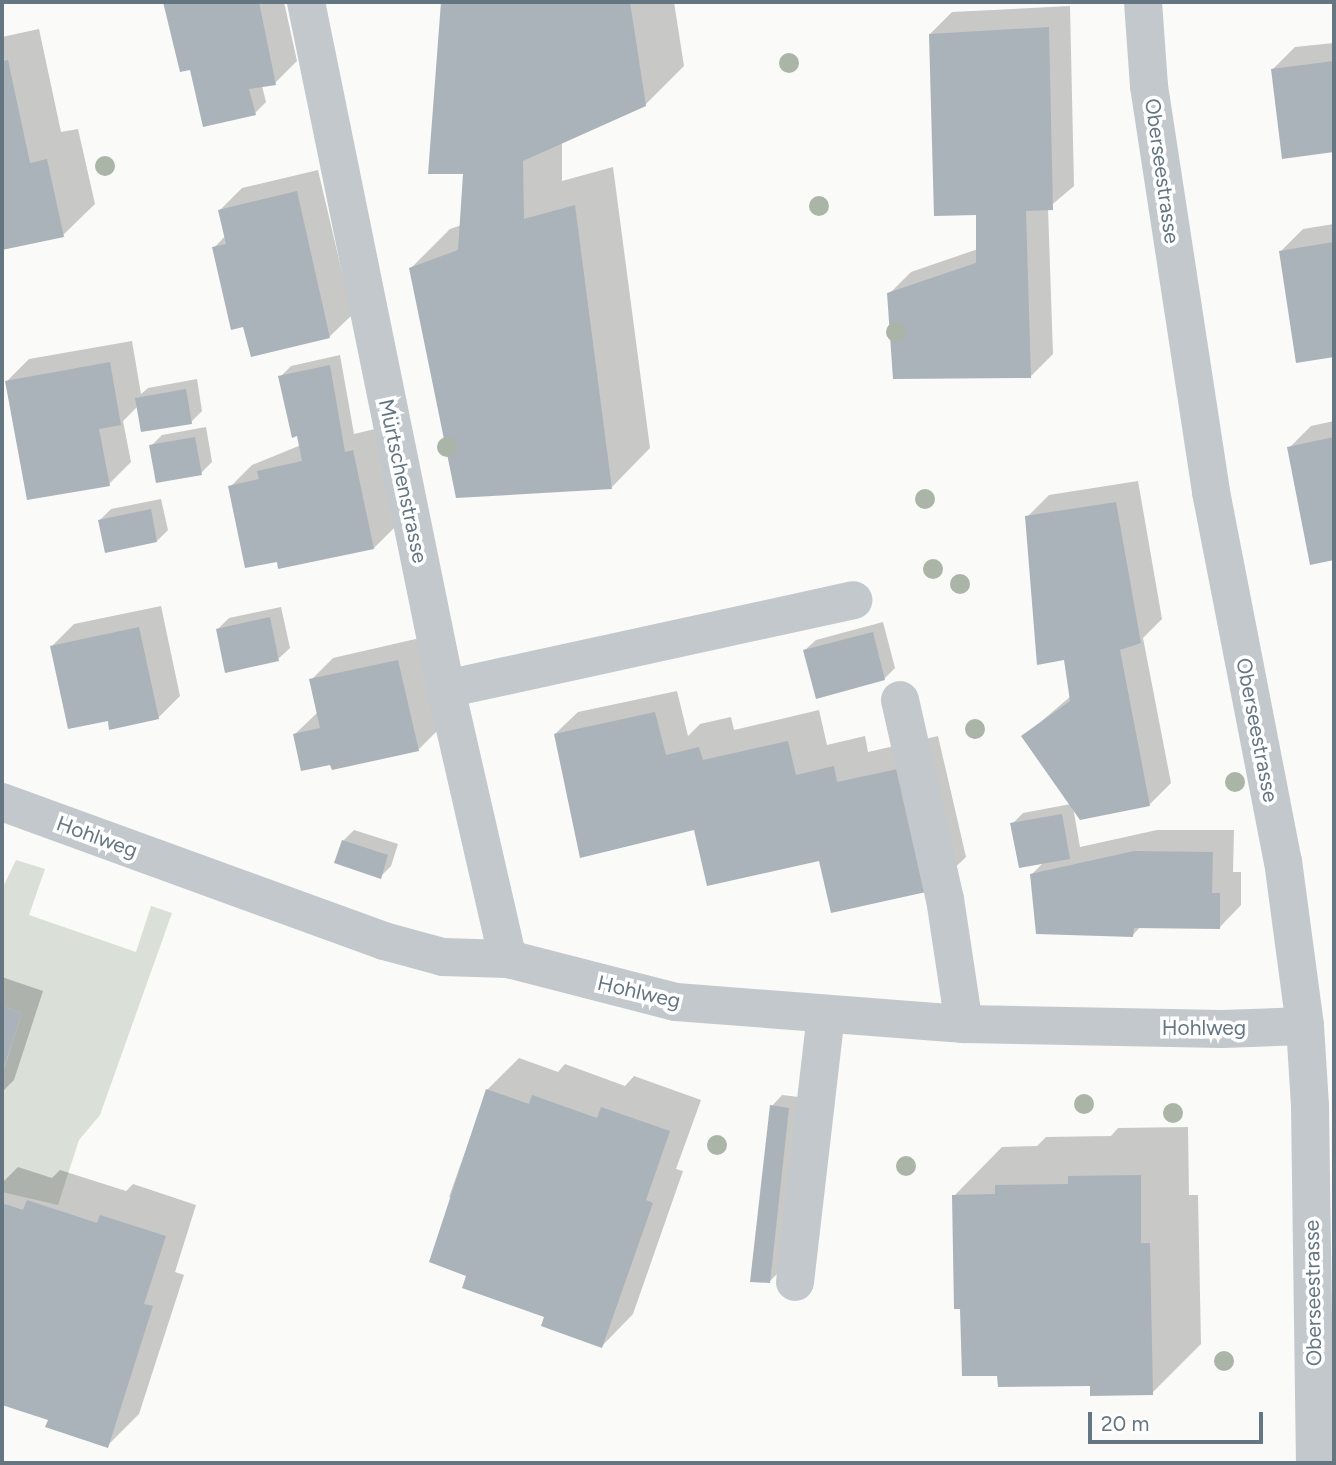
<!DOCTYPE html>
<html>
<head>
<meta charset="utf-8">
<style>
  body { margin:0 }
  #map { position:relative; width:1336px; height:1465px; overflow:hidden; background:#fafaf8; font-family:Figtree,sans-serif }
  div>[style] { position:absolute }
  .green>* { inset:0; background:#dadfd7 }
  .shadow>* { inset:0; background:#0003 }
  .building>* { inset:0; background:#aab3b9 }
  .minor>* { height:38px; margin:-19px; padding:0 19px; transform-origin:19px; border-radius:19px; background:#c3c8cc }
  .trees>* { width:20px; height:20px; margin:-10px; border-radius:50%; background:#aab4a7 }
  span { translate:-50% -50%; white-space:nowrap; text-align:center; line-height:1.15; -webkit-text-stroke:7px #fff; paint-order:stroke }
  .street-label { font-size:21px; color:#657683 }
  .frame { position:absolute; inset:0; border:4px solid #657683; pointer-events:none }
  .scale { position:absolute; left:1088px; top:1412px; width:175px; height:32px; box-sizing:border-box; border:4px solid #657683; border-top:0; padding-left:9px; font-size:21px; line-height:24px; white-space:nowrap; color:#657683; -webkit-text-stroke:5px #fff; paint-order:stroke }
</style>
</head>
<body>
<div id="map">
  <div class="green">
    <i style="clip-path:polygon(16px 860px,45px 869px,29px 915px,136px 952px,151px 906px,172px 913px,100px 1115px,79px 1140px,58px 1205px,2px 1192px,2px 1075px,22px 1013px,2px 1006px,2px 889px)"></i>
  </div>
  <div class="shadow">
    <i style="clip-path:polygon(165px 2px,284px 2px,297px 61px,275px 83px,262px 86px,266px 102px,255px 113px,192px 68px,181px 70px)"></i>
    <i style="clip-path:polygon(442px 2px,674px 2px,684px 66px,645px 105px,562px 142px,562px 181px,613px 167px,650px 448px,612px 487px,411px 268px,450px 229px,462px 225px,465px 172px,430px 172px)"></i>
    <i style="clip-path:polygon(1070px 6px,1074px 186px,1048px 208px,1053px 354px,1031px 376px,889px 294px,911px 272px,978px 249px,978px 213px,930px 34px,952px 12px)"></i>
    <i style="clip-path:polygon(39px 29px,61px 132px,78px 129px,95px 204px,63px 235px,2px 249px,2px 37px)"></i>
    <i style="clip-path:polygon(1334px 43px,1334px 151px,1283px 157px,1273px 69px,1295px 47px)"></i>
    <i style="clip-path:polygon(318px 170px,352px 315px,329px 337px,245px 325px,214px 248px,226px 235px,220px 210px,242px 188px)"></i>
    <i style="clip-path:polygon(1334px 224px,1334px 355px,1298px 361px,1281px 251px,1303px 229px)"></i>
    <i style="clip-path:polygon(132px 341px,141px 394px,148px 388px,197px 379px,202px 411px,191px 422px,138px 406px,123px 421px,131px 462px,109px 484px,7px 381px,29px 359px)"></i>
    <i style="clip-path:polygon(340px 355px,354px 434px,375px 429px,396px 526px,374px 548px,278px 560px,230px 487px,252px 465px,301px 445px,280px 377px,291px 366px)"></i>
    <i style="clip-path:polygon(1334px 421px,1334px 558px,1311px 563px,1289px 448px,1311px 426px)"></i>
    <i style="clip-path:polygon(206px 427px,212px 462px,201px 473px,151px 446px,162px 435px)"></i>
    <i style="clip-path:polygon(1138px 481px,1162px 619px,1143px 638px,1171px 783px,1149px 805px,1073px 807px,1080px 847px,1157px 830px,1234px 830px,1233px 872px,1241px 872px,1241px 905px,1219px 928px,1141px 926px,1132px 936px,1032px 874px,1044px 862px,1012px 824px,1023px 813px,1071px 804px,1024px 736px,1071px 696px,1065px 658px,1027px 517px,1049px 495px)"></i>
    <i style="clip-path:polygon(161px 499px,168px 530px,157px 541px,100px 520px,111px 509px)"></i>
    <i style="clip-path:polygon(161px 606px,180px 696px,158px 718px,109px 719px,52px 646px,74px 624px)"></i>
    <i style="clip-path:polygon(281px 607px,290px 648px,278px 659px,218px 629px,229px 618px)"></i>
    <i style="clip-path:polygon(883px 622px,895px 668px,884px 679px,805px 650px,816px 640px)"></i>
    <i style="clip-path:polygon(420px 638px,440px 728px,418px 750px,330px 763px,295px 734px,318px 712px,311px 680px,333px 658px)"></i>
    <i style="clip-path:polygon(677px 691px,688px 736px,700px 724px,731px 717px,734px 730px,819px 710px,827px 745px,865px 736px,868px 752px,938px 736px,966px 857px,934px 888px,695px 828px,555px 734px,578px 712px)"></i>
    <i style="clip-path:polygon(354px 830px,398px 844px,391px 866px,380px 877px,343px 841px)"></i>
    <i style="clip-path:polygon(2px 977px,43px 991px,14px 1080px,2px 1092px)"></i>
    <i style="clip-path:polygon(519px 1058px,558px 1072px,565px 1064px,625px 1086px,634px 1076px,701px 1100px,676px 1169px,683px 1171px,633px 1314px,602px 1346px,468px 1275px,454px 1199px,449px 1197px,487px 1090px)"></i>
    <i style="clip-path:polygon(782px 1095px,799px 1097px,780px 1271px,769px 1282px,772px 1106px)"></i>
    <i style="clip-path:polygon(1188px 1127px,1189px 1195px,1198px 1195px,1201px 1344px,1152px 1393px,999px 1374px,962px 1307px,954px 1196px,1002px 1147px,1037px 1146px,1046px 1137px,1111px 1136px,1118px 1128px)"></i>
    <i style="clip-path:polygon(18px 1167px,52px 1178px,60px 1170px,126px 1191px,133px 1184px,196px 1205px,175px 1272px,184px 1275px,139px 1414px,107px 1446px,50px 1418px,2px 1403px,2px 1183px)"></i>
  </div>
  <div class="building">
    <i style="clip-path:polygon(163px 2px,259px 2px,276px 85px,249px 89px,256px 115px,203px 127px,190px 70px,180px 72px)"></i>
    <i style="clip-path:polygon(441px 2px,630px 2px,646px 106px,523px 161px,524px 219px,575px 205px,612px 489px,456px 498px,409px 268px,458px 250px,463px 174px,428px 174px)"></i>
    <i style="clip-path:polygon(1049px 27px,1053px 210px,1026px 211px,1031px 378px,893px 379px,887px 293px,976px 263px,976px 215px,934px 216px,929px 34px)"></i>
    <i style="clip-path:polygon(8px 60px,30px 163px,47px 159px,64px 237px,2px 250px,2px 61px)"></i>
    <i style="clip-path:polygon(1334px 61px,1334px 152px,1282px 159px,1271px 69px)"></i>
    <i style="clip-path:polygon(297px 191px,330px 338px,251px 357px,243px 327px,231px 330px,212px 247px,226px 244px,218px 210px)"></i>
    <i style="clip-path:polygon(1334px 242px,1334px 357px,1296px 363px,1279px 251px)"></i>
    <i style="clip-path:polygon(110px 362px,121px 425px,99px 429px,110px 486px,27px 500px,5px 381px)"></i>
    <i style="clip-path:polygon(330px 365px,345px 452px,353px 450px,374px 549px,278px 569px,277px 562px,245px 568px,228px 486px,259px 479px,257px 471px,302px 461px,297px 436px,292px 438px,278px 376px)"></i>
    <i style="clip-path:polygon(186px 389px,192px 424px,141px 432px,135px 398px)"></i>
    <i style="clip-path:polygon(195px 437px,202px 475px,156px 483px,149px 445px)"></i>
    <i style="clip-path:polygon(1334px 437px,1334px 560px,1310px 565px,1287px 447px)"></i>
    <i style="clip-path:polygon(1116px 502px,1141px 643px,1120px 650px,1150px 806px,1080px 820px,1021px 736px,1070px 701px,1064px 660px,1037px 665px,1025px 516px)"></i>
    <i style="clip-path:polygon(151px 509px,157px 542px,105px 553px,98px 520px)"></i>
    <i style="clip-path:polygon(270px 617px,279px 661px,225px 673px,216px 629px)"></i>
    <i style="clip-path:polygon(139px 627px,159px 719px,109px 730px,108px 721px,68px 729px,50px 646px)"></i>
    <i style="clip-path:polygon(873px 632px,885px 680px,816px 699px,803px 650px)"></i>
    <i style="clip-path:polygon(398px 660px,419px 751px,332px 770px,330px 765px,301px 771px,293px 734px,320px 728px,309px 679px)"></i>
    <i style="clip-path:polygon(655px 712px,666px 755px,699px 747px,703px 760px,788px 741px,796px 775px,834px 766px,837px 782px,907px 767px,935px 890px,831px 913px,819px 861px,707px 886px,694px 830px,580px 858px,554px 734px)"></i>
    <i style="clip-path:polygon(1062px 814px,1070px 859px,1019px 868px,1010px 823px)"></i>
    <i style="clip-path:polygon(342px 840px,388px 855px,381px 879px,334px 863px)"></i>
    <i style="clip-path:polygon(1134px 851px,1213px 852px,1212px 893px,1220px 893px,1220px 929px,1134px 928px,1133px 937px,1036px 934px,1030px 874px)"></i>
    <i style="clip-path:polygon(2px 1006px,22px 1013px,2px 1073px)"></i>
    <i style="clip-path:polygon(486px 1089px,529px 1104px,532px 1095px,597px 1118px,601px 1107px,670px 1131px,646px 1200px,653px 1203px,602px 1348px,541px 1326px,544px 1317px,462px 1288px,466px 1276px,429px 1262px)"></i>
    <i style="clip-path:polygon(770px 1105px,789px 1108px,770px 1283px,750px 1282px)"></i>
    <i style="clip-path:polygon(1141px 1175px,1141px 1243px,1150px 1243px,1153px 1395px,1090px 1396px,1090px 1386px,998px 1387px,997px 1376px,962px 1376px,960px 1309px,954px 1309px,952px 1195px,995px 1194px,995px 1185px,1068px 1184px,1068px 1176px)"></i>
    <i style="clip-path:polygon(27px 1200px,97px 1223px,100px 1215px,166px 1236px,144px 1304px,153px 1306px,108px 1448px,45px 1427px,48px 1420px,2px 1405px,2px 1203px,23px 1210px)"></i>
  </div>
  <div class="minor">
    <i style="left:306px;top:2px;width:701px;rotate:78.48deg"></i>
    <i style="left:446px;top:689px;width:277px;rotate:77.1deg"></i>
    <i style="left:1143px;top:2px;width:84px;rotate:85.9deg"></i>
    <i style="left:1149px;top:86px;width:411px;rotate:81.3deg"></i>
    <i style="left:1211px;top:492px;width:376px;rotate:79deg"></i>
    <i style="left:1283px;top:861px;width:166px;rotate:82.4deg"></i>
    <i style="left:1305px;top:1026px;width:80px;rotate:86.4deg"></i>
    <i style="left:1310px;top:1106px;width:357px;rotate:89.2deg"></i>
    <i style="left:446px;top:689px;width:417px;rotate:-12.3deg"></i>
    <i style="left:900px;top:700px;width:204px;rotate:77.3deg"></i>
    <i style="left:945px;top:899px;width:126px;rotate:81.4deg"></i>
    <i style="left:2px;top:802px;width:407px;rotate:20deg"></i>
    <i style="left:384px;top:941px;width:61px;rotate:15.2deg"></i>
    <i style="left:443px;top:957px;width:65px;rotate:1.8deg"></i>
    <i style="left:508px;top:959px;width:173px;rotate:14.4deg"></i>
    <i style="left:676px;top:1002px;width:289px;rotate:4.4deg"></i>
    <i style="left:964px;top:1024px;width:258px;rotate:1.1deg"></i>
    <i style="left:1222px;top:1029px;width:83px;rotate:-2.1deg"></i>
    <i style="left:795px;top:1282px;width:268px;rotate:-83.4deg"></i>
  </div>
  <div class="trees">
    <i style="left:789px;top:63px"></i>
    <i style="left:105px;top:166px"></i>
    <i style="left:819px;top:206px"></i>
    <i style="left:896px;top:332px"></i>
    <i style="left:447px;top:447px"></i>
    <i style="left:925px;top:499px"></i>
    <i style="left:933px;top:569px"></i>
    <i style="left:960px;top:584px"></i>
    <i style="left:975px;top:729px"></i>
    <i style="left:1235px;top:782px"></i>
    <i style="left:1084px;top:1104px"></i>
    <i style="left:1173px;top:1113px"></i>
    <i style="left:717px;top:1145px"></i>
    <i style="left:906px;top:1166px"></i>
    <i style="left:1224px;top:1361px"></i>
  </div>
  <div class="street-label">
    <span style="left:1162px;top:171px;rotate:82deg">Oberseestrasse</span>
    <span style="left:403px;top:481px;rotate:78deg">Mürtschenstrasse</span>
    <span style="left:1257px;top:730px;rotate:79deg">Oberseestrasse</span>
    <span style="left:97px;top:837px;rotate:20deg">Hohlweg</span>
    <span style="left:639px;top:992px;rotate:13deg">Hohlweg</span>
    <span style="left:1204px;top:1028px">Hohlweg</span>
    <span style="left:1313px;top:1293px;rotate:-91deg">Oberseestrasse</span>
  </div>
  <div class="frame"></div>
  <div class="scale">20 m</div>
</div>
</body>
</html>
